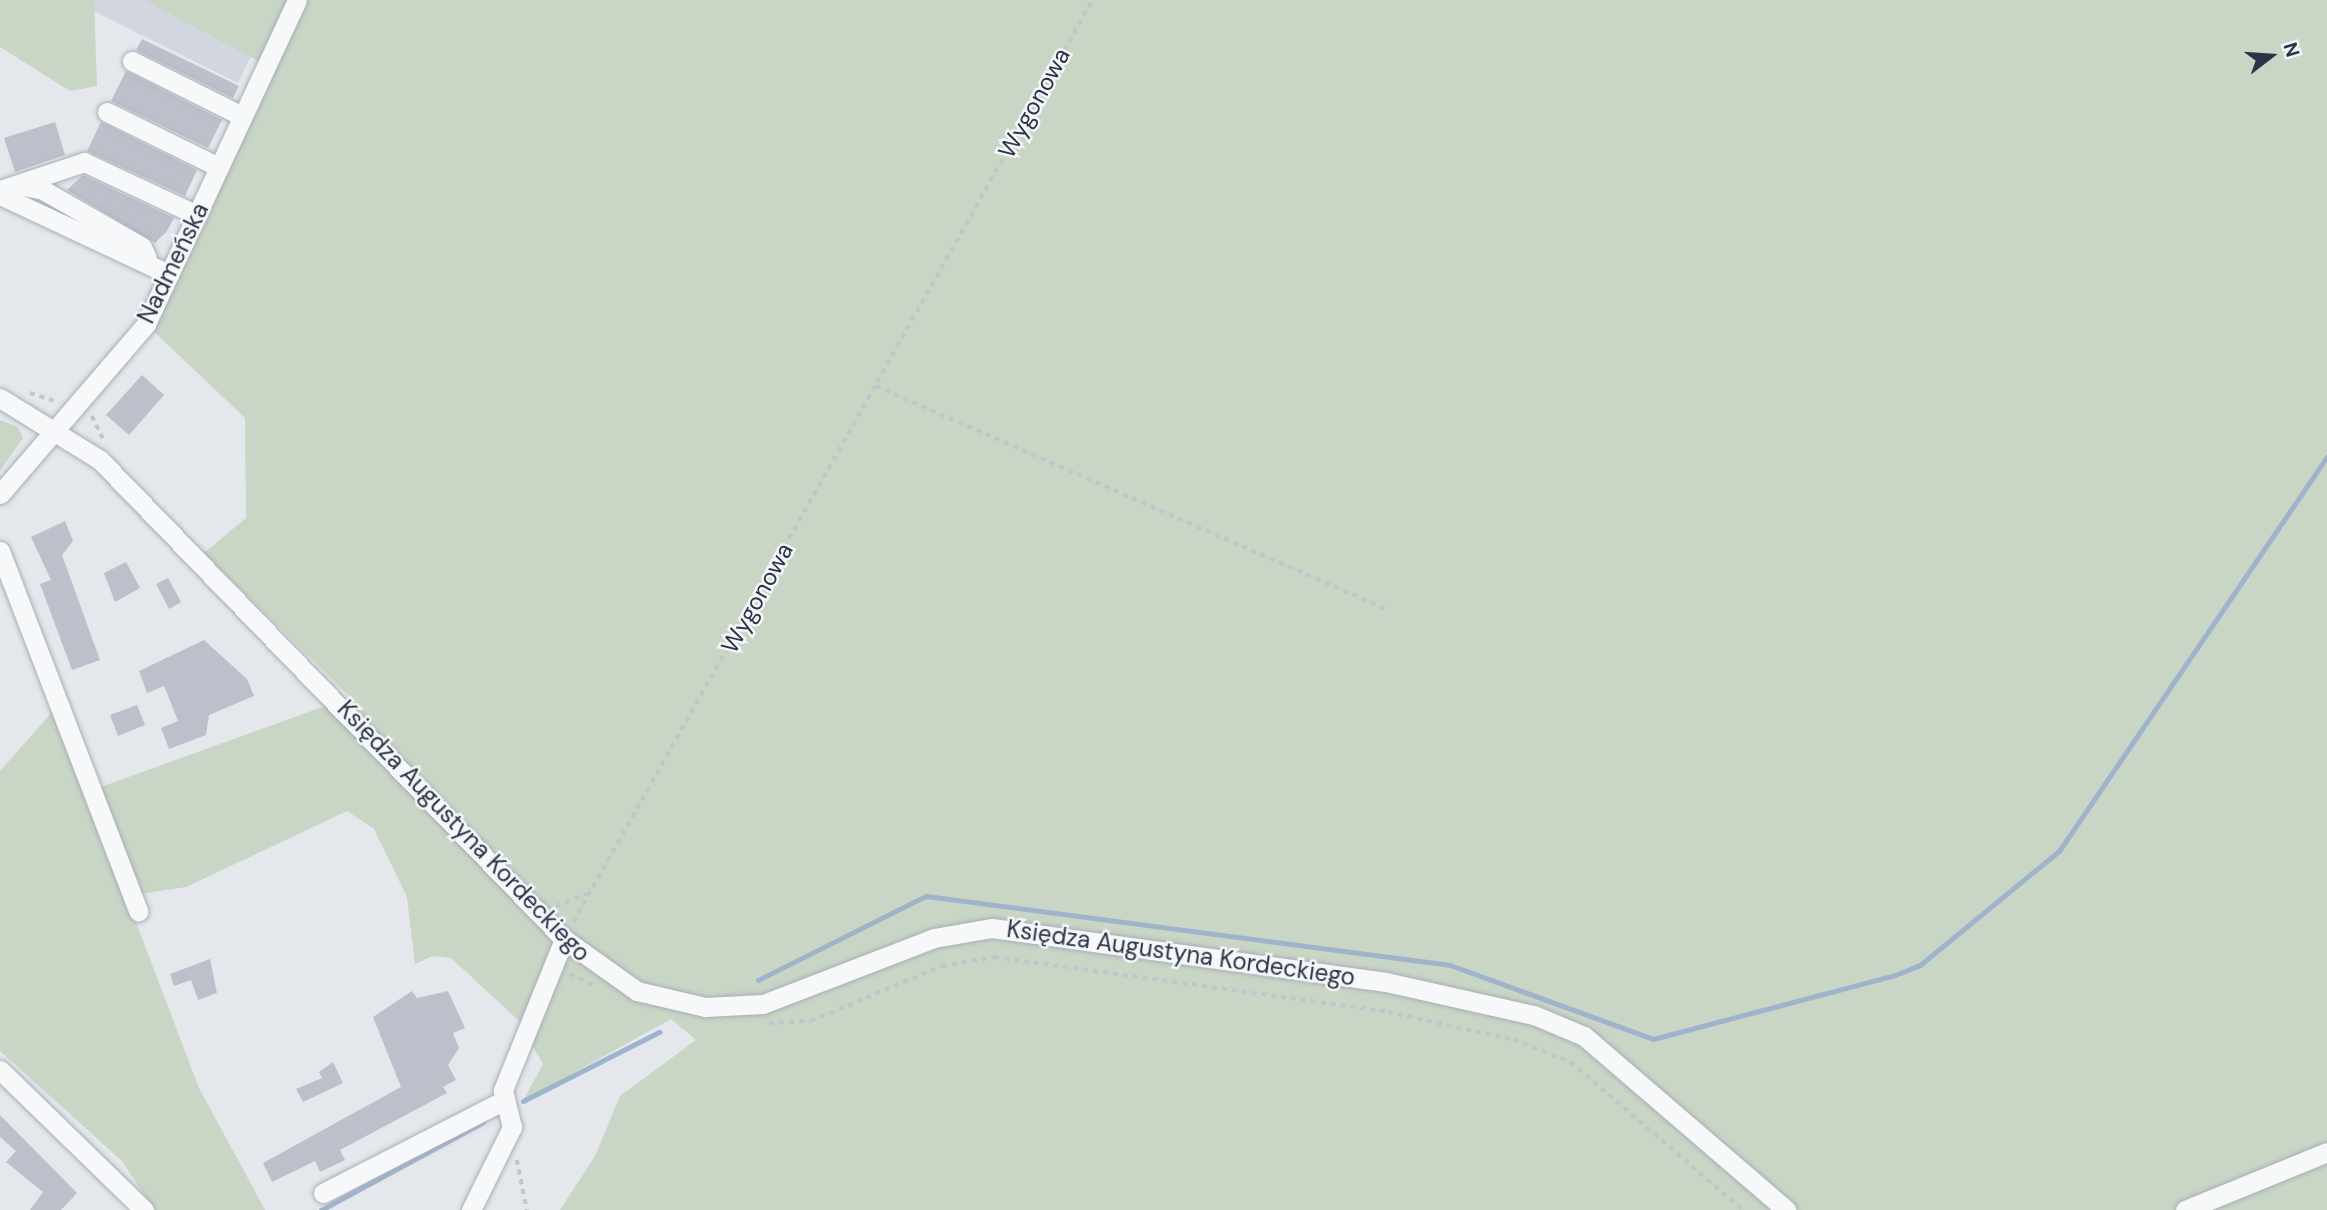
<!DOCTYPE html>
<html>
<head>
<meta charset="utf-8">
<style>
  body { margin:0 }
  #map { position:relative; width:2327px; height:1210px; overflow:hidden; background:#e4e7ec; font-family:"DM Sans",sans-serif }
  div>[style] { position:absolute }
  .built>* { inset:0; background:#d2d6de }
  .green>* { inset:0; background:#c9d6c5 }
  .stream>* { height:5px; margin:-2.5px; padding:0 2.5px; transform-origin:2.5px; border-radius:2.5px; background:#9fb4cc }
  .building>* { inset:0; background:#bbc0ca }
  .path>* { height:3.5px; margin-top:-1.75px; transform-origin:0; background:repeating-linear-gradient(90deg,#c2c5cb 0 5px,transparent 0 10px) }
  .roads { filter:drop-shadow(0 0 2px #a9aeb7) drop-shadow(0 0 2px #a9aeb7) }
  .minor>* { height:19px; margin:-9.5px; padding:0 9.5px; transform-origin:9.5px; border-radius:9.5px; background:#f7f8fa }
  span { translate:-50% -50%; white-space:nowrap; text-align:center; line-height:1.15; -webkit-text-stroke:5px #f4f6f9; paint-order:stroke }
  .street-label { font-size:24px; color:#2b3445 }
  .north { position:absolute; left:2236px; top:21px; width:70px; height:70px; -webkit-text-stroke:5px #f4f6f9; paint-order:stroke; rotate:73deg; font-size:19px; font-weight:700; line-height:28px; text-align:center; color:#2b3445 }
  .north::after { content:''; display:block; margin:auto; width:24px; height:32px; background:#2b3445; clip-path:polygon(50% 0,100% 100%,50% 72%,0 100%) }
</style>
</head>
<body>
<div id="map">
  <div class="built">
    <i style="clip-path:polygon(71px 0,278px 0,238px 83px)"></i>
  </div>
  <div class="green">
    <i style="clip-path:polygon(0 0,94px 0,97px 86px,70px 91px,0 47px)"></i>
    <i style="clip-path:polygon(144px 0,2327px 0,2327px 1210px,560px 1210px,595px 1156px,620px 1096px,696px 1040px,671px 1019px,523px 1101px,543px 1064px,517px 1019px,451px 958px,433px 956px,415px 964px,407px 897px,374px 829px,347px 811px,186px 887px,140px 894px,98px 788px,350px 697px,204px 553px,246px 518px,245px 418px,146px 324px,266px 65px)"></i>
    <i style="clip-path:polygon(0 420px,18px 427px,23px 438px,0 471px)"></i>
    <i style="clip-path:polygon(55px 709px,199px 1088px,265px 1210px,154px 1210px,122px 1161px,0 1051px,0 771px)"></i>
  </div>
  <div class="stream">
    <i style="left:758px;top:980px;width:188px;rotate:-26.6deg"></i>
    <i style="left:926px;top:896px;width:529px;rotate:7.5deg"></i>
    <i style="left:1450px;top:965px;width:216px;rotate:20deg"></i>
    <i style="left:1653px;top:1039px;width:250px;rotate:-14.8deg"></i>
    <i style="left:1895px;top:975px;width:27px;rotate:-22deg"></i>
    <i style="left:1920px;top:965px;width:180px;rotate:-39.4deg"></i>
    <i style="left:2059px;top:851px;width:477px;rotate:-55.8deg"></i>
    <i style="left:523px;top:1101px;width:153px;rotate:-26.9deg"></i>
    <i style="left:321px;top:1210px;width:184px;rotate:-28.5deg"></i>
  </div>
  <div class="building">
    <i style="clip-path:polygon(142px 39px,239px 86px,233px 98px,136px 50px)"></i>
    <i style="clip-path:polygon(126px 71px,222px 120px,208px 148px,111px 101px)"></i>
    <i style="clip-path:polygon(55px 122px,65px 155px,15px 172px,4px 138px)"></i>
    <i style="clip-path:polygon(101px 122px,197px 170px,185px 196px,87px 151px)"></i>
    <i style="clip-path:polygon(83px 175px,174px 218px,167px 231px,155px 243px,67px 190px)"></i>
    <i style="clip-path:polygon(142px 375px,164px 395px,129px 435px,106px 415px)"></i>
    <i style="clip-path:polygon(65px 521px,73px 541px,62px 555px,100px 660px,72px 670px,40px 584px,51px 580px,31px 537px)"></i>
    <i style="clip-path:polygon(126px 562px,140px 588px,115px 602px,104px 573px)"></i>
    <i style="clip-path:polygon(168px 578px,181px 602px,169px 609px,156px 584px)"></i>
    <i style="clip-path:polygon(204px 640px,247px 679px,254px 696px,209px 715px,206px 735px,169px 749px,161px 728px,178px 721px,171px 703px,164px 686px,147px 693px,139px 671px)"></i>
    <i style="clip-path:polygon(137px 705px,145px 725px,118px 736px,110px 715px)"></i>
    <i style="clip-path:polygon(210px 959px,217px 993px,198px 1000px,191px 980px,174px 986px,170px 974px)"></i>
    <i style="clip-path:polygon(412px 991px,417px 998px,448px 991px,465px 1028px,453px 1033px,459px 1048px,448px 1065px,456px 1080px,443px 1087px,447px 1093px,340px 1150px,345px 1160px,320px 1172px,315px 1161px,272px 1182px,263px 1163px,401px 1087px,373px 1017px)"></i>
    <i style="clip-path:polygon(333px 1062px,343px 1083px,303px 1102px,296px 1089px,322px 1078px,319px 1072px)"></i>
    <i style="clip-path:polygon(0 1115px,77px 1193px,61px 1210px,30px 1210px,43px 1192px,6px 1162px,16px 1151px,0 1137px)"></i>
  </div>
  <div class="path">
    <i style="left:876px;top:386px;width:557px;rotate:23.62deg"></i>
    <i style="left:30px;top:393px;width:26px;rotate:18deg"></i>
    <i style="left:92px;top:416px;width:25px;rotate:64deg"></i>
    <i style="left:556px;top:906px;width:33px;rotate:-21deg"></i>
    <i style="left:573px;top:922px;width:1058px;rotate:-60.62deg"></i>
    <i style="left:570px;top:974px;width:26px;rotate:25deg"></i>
    <i style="left:769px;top:1023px;width:42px;rotate:-2.7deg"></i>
    <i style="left:811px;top:1021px;width:142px;rotate:-22.8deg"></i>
    <i style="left:942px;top:966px;width:53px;rotate:-9.8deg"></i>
    <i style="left:994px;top:957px;width:398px;rotate:7.9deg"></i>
    <i style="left:1388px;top:1012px;width:129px;rotate:12.5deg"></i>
    <i style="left:1514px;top:1040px;width:61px;rotate:21.1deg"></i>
    <i style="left:1571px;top:1062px;width:227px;rotate:40.7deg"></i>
    <i style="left:517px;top:1160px;width:51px;rotate:78.7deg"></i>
  </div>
  <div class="roads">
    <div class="minor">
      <i style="left:132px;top:61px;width:123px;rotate:26.6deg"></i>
      <i style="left:107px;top:112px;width:125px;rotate:26.2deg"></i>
      <i style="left:18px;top:185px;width:25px;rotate:11deg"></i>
      <i style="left:43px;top:190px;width:114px;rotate:29.9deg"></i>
      <i style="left:142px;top:247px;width:12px;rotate:66deg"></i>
      <i style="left:0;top:190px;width:89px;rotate:-18.4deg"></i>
      <i style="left:84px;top:162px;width:125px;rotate:25.1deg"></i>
      <i style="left:0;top:195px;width:187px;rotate:25.1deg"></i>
      <i style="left:0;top:398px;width:118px;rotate:31.8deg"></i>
      <i style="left:100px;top:460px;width:667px;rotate:45.91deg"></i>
      <i style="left:564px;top:939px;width:90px;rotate:35.5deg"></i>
      <i style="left:637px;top:991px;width:70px;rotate:13.2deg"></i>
      <i style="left:705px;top:1007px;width:58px;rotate:-3deg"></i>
      <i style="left:763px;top:1004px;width:183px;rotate:-21.1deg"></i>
      <i style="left:934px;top:938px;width:59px;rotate:-9.8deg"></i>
      <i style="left:992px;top:928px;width:398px;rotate:7.8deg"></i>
      <i style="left:1386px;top:982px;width:152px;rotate:12.6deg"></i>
      <i style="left:1534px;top:1015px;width:54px;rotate:22.8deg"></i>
      <i style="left:1584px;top:1036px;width:267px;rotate:40.7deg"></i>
      <i style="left:0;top:494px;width:224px;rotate:-49.3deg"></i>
      <i style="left:146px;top:324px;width:357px;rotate:-65deg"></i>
      <i style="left:0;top:551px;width:386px;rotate:69deg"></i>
      <i style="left:0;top:1070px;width:201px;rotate:44.2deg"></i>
      <i style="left:323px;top:1193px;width:204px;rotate:-27.1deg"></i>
      <i style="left:471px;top:1210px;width:93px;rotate:-63.7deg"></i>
      <i style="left:512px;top:1127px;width:38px;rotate:-104deg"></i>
      <i style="left:503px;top:1090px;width:163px;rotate:-68deg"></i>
      <i style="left:2185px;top:1210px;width:153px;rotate:-22.2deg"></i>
    </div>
  </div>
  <div class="street-label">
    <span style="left:1034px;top:103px;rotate:-61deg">Wygonowa</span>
    <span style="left:173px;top:263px;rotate:-64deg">Nadmeńska</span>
    <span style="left:757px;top:598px;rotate:-61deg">Wygonowa</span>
    <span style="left:464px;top:831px;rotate:46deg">Księdza Augustyna Kordeckiego</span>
    <span style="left:1181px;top:953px;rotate:8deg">Księdza Augustyna Kordeckiego</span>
  </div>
  <div class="north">N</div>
</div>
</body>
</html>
